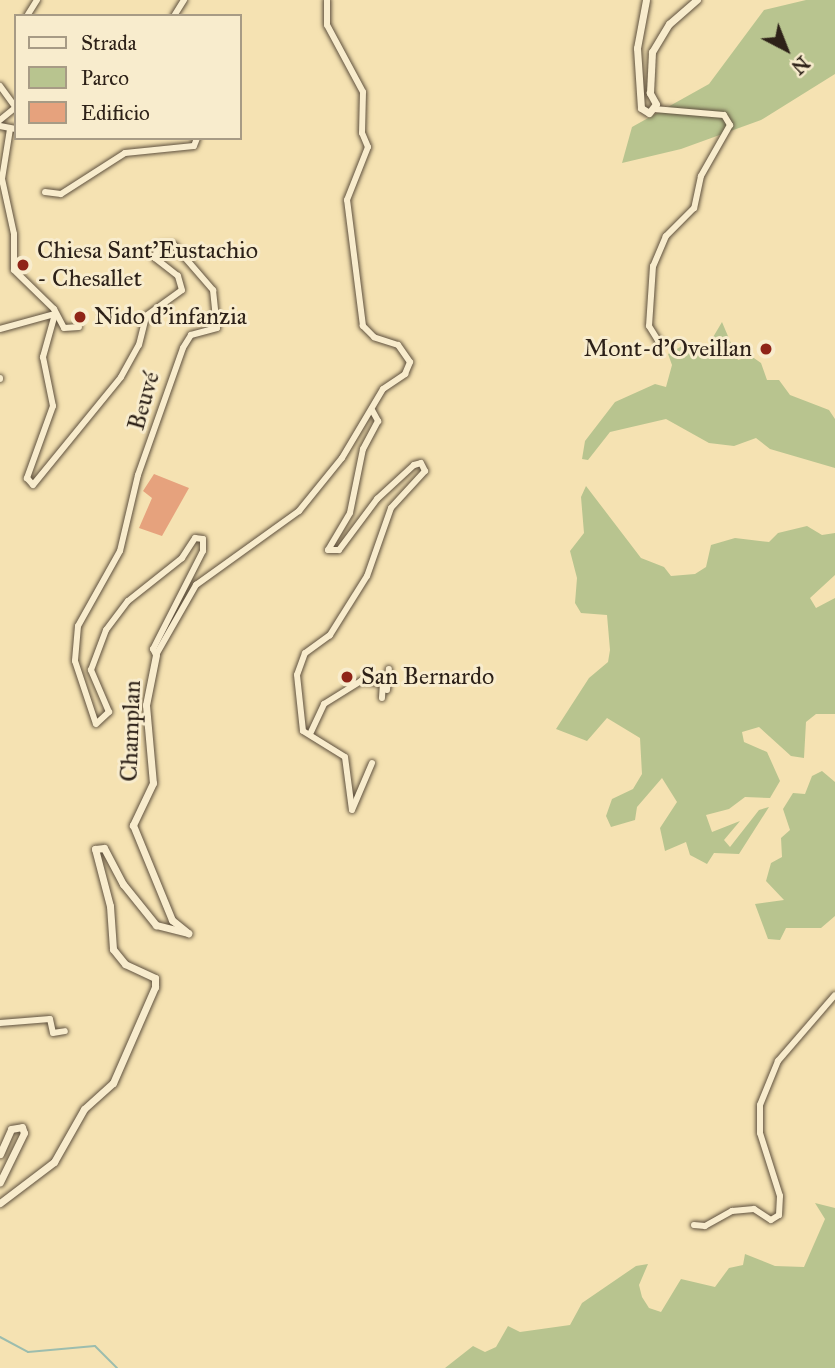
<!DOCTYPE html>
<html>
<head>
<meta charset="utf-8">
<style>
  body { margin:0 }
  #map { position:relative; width:835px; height:1368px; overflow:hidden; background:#f5e2b2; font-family:"IM FELL Great Primer",serif }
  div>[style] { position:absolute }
  .green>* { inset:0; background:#b8c48f }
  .stream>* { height:2px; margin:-1px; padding:0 1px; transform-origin:1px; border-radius:1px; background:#9cbdae }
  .building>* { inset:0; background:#e6a27d }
  .roads { filter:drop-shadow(0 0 2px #5f513e) drop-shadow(0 0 2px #5f513e) }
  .minor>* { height:6px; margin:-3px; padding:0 3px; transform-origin:3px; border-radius:3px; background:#f8eccd }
  .tertiary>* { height:7px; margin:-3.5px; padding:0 3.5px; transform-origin:3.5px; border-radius:3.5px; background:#f8eccd }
  .dots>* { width:19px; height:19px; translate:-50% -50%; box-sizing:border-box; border:4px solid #f8eccd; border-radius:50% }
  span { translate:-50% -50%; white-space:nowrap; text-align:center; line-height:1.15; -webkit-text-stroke:6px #f8eccd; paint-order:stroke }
  .poi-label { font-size:24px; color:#2d2118 }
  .left { translate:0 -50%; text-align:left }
  .right { translate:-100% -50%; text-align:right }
  .street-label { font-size:24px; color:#2d2118 }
  .legend { position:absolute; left:14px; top:14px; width:228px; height:126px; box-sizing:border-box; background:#f8eccd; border:2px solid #a79b85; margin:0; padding:9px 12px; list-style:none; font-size:21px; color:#2d2118 }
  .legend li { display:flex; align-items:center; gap:14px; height:35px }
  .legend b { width:35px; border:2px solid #a79b85 }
  .north { position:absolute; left:751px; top:14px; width:70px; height:70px; -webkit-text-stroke:5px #f8eccd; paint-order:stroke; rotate:138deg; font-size:19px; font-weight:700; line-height:28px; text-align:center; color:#2d2118 }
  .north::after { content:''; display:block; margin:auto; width:24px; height:32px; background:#2d2118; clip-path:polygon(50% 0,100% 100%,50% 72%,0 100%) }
</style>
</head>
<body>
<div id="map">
  <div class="green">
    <i style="clip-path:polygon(806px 0,835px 0,835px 74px,761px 120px,681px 149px,622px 163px,632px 127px,709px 84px,764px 10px)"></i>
    <i style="clip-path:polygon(722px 322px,738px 360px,751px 356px,761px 363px,767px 380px,779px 380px,790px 395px,829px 410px,835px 419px,835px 468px,770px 449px,756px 438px,734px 446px,709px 443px,666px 419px,610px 432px,588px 460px,582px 459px,585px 441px,615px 402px,655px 384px,666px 387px,672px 365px,668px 354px,689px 342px,706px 349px)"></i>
    <i style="clip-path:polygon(586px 486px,641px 558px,664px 567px,671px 576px,695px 574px,706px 567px,711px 545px,735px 538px,769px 542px,778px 533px,807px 526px,822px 535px,835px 533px,835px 575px,810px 598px,816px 608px,835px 598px,835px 714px,816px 714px,806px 722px,804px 758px,791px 756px,759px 727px,742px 732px,744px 742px,767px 752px,780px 781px,770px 798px,745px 797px,729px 809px,706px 815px,712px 832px,740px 821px,724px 840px,730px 847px,759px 810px,769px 807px,739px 854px,714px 853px,707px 864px,690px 855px,686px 842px,665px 851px,660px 828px,677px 802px,662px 778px,637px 807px,635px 820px,611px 827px,606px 816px,612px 799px,633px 789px,642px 774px,640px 738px,607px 718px,587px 741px,556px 729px,589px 678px,608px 662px,610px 650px,607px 615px,581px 613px,575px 603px,577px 578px,570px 551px,584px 533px,581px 497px)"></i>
    <i style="clip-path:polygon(822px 771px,835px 782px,835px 916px,821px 928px,786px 928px,780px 940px,768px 939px,755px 904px,784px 900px,766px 881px,771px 863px,782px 857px,781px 838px,790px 830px,783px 809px,793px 793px,805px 794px,812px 776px)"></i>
    <i style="clip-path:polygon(815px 1203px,835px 1208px,835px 1368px,445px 1368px,473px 1346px,485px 1352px,496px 1347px,508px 1326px,520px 1332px,570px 1325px,582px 1303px,636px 1266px,648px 1264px,639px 1285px,642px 1297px,649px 1308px,661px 1312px,681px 1279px,715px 1287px,729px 1268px,743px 1265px,745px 1254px,775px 1266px,804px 1267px,825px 1219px)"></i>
  </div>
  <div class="stream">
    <i style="left:0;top:1337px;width:32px;rotate:28deg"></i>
    <i style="left:28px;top:1352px;width:67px;rotate:-5.1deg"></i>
    <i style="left:95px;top:1346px;width:31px;rotate:45deg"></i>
  </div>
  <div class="building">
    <i style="clip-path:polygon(154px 474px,189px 488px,162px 536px,139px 528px,152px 498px,143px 491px)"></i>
  </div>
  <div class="roads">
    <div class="minor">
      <i style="left:27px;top:16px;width:19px;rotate:-58deg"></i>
      <i style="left:174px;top:16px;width:19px;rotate:-58deg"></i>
      <i style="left:0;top:86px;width:26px;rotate:54deg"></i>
      <i style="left:654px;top:109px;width:70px;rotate:4.9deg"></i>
      <i style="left:724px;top:115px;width:12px;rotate:59deg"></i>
      <i style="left:730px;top:125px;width:59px;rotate:119.6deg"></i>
      <i style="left:701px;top:176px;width:33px;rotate:102deg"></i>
      <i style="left:694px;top:208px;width:40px;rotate:135deg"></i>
      <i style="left:666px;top:236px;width:33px;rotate:113deg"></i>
      <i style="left:653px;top:266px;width:60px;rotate:93.8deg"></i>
      <i style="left:649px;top:326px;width:19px;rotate:58deg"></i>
      <i style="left:0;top:120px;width:21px;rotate:-39deg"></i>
      <i style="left:0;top:126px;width:16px;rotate:11deg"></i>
      <i style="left:10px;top:129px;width:51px;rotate:99.1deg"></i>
      <i style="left:2px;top:179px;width:56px;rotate:77.7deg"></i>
      <i style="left:14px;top:234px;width:36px;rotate:90deg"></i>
      <i style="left:14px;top:270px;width:56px;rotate:44.3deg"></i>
      <i style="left:54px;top:309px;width:21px;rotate:62deg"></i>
      <i style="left:64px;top:328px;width:15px;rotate:-4deg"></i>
      <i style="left:45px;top:192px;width:16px;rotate:7deg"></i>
      <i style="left:61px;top:194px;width:76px;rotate:-32.6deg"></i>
      <i style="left:125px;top:153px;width:69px;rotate:-5.8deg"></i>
      <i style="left:194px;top:146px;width:9px;rotate:-69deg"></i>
      <i style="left:0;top:329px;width:57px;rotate:-15.3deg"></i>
      <i style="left:55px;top:314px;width:45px;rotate:105.6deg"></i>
      <i style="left:43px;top:357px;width:50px;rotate:78.5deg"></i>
      <i style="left:53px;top:406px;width:77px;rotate:109.9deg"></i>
      <i style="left:27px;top:478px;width:9px;rotate:49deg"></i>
      <i style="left:33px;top:485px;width:139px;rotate:-50.8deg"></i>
      <i style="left:121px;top:377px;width:37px;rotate:-61deg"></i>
      <i style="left:139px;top:345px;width:30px;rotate:-76deg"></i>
      <i style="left:146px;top:316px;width:44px;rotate:-35.8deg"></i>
      <i style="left:182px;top:290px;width:15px;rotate:-106deg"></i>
      <i style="left:178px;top:276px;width:29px;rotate:-142deg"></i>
      <i style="left:155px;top:258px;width:12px;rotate:-76deg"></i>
      <i style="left:158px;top:246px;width:16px;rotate:-4deg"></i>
      <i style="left:174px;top:245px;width:60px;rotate:49.1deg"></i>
      <i style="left:213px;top:290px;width:38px;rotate:84deg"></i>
      <i style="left:217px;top:328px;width:27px;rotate:165deg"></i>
      <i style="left:191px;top:335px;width:15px;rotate:122deg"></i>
      <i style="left:183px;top:348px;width:135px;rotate:109.5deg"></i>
      <i style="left:138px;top:475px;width:78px;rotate:103.3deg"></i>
      <i style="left:120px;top:551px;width:86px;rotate:119.2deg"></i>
      <i style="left:78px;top:626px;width:35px;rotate:95deg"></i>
      <i style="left:75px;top:661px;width:66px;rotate:71.6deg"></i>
      <i style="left:96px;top:724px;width:18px;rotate:-43deg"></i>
      <i style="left:109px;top:712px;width:46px;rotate:-113.2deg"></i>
      <i style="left:91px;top:670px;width:43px;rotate:-69.4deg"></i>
      <i style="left:106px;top:630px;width:36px;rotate:-53deg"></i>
      <i style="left:128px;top:601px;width:69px;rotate:-38.5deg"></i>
      <i style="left:182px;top:558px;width:24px;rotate:-57deg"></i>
      <i style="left:195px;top:538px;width:8px;rotate:7deg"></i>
      <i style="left:203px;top:539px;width:12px;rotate:90deg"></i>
      <i style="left:203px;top:551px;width:110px;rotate:117deg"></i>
      <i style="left:153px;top:649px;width:7px;rotate:63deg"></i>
      <i style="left:0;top:378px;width:1px;rotate:90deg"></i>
      <i style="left:372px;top:410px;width:13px;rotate:61deg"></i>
      <i style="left:378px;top:421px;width:32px;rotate:118deg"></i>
      <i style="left:363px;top:449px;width:65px;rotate:101.5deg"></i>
      <i style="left:350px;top:513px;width:43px;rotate:120.7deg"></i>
      <i style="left:328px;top:550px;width:11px"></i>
      <i style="left:339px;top:550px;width:64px;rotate:-53.3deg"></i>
      <i style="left:377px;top:499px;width:50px;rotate:-42.6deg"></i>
      <i style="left:414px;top:465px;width:7px;rotate:-16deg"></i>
      <i style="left:421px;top:463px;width:9px;rotate:63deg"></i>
      <i style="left:425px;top:471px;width:50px;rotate:132.6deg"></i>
      <i style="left:391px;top:508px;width:72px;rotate:109.4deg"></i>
      <i style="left:367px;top:576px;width:70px;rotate:122.1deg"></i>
      <i style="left:330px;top:635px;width:31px;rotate:144deg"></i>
      <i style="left:305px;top:653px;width:23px;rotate:110deg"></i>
      <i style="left:297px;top:675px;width:56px;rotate:83.9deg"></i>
      <i style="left:303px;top:731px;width:49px;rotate:31.8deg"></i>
      <i style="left:345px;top:757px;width:53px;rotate:82.5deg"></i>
      <i style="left:352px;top:810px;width:51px;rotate:-66.9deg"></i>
      <i style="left:156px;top:655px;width:81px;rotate:-60.3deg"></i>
      <i style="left:196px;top:585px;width:127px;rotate:-35.7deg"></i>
      <i style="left:299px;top:511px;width:68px;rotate:-50.9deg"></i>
      <i style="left:342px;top:458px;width:80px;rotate:-59.3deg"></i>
      <i style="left:383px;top:389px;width:27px;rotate:-34deg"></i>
      <i style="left:405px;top:374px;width:13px;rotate:-67deg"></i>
      <i style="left:410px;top:362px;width:21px;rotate:-125deg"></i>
      <i style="left:398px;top:345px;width:25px;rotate:-162deg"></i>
      <i style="left:374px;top:337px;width:16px;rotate:-135deg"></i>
      <i style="left:363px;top:326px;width:127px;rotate:-97.2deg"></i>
      <i style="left:347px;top:200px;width:57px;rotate:-68.4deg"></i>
      <i style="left:368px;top:147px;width:15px;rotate:-113deg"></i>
      <i style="left:362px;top:133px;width:41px;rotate:-88.6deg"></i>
      <i style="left:363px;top:92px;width:76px;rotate:-118.2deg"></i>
      <i style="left:327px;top:25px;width:25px;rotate:-90deg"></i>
      <i style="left:387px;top:690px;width:21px;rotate:-85deg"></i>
      <i style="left:311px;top:732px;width:31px;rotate:-65deg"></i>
      <i style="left:324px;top:704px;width:44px;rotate:-31.9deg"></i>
      <i style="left:361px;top:681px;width:22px;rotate:5deg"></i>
      <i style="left:383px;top:683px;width:15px;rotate:94deg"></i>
      <i style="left:0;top:1023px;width:50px;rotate:-4.6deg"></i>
      <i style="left:50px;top:1019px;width:14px;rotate:78deg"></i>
      <i style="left:53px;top:1033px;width:12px;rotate:-9deg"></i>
      <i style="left:694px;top:1225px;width:11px;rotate:5deg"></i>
      <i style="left:705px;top:1226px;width:31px;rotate:-29deg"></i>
      <i style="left:732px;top:1211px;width:22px;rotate:-5deg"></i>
      <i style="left:754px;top:1209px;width:20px;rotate:33deg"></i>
      <i style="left:771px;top:1220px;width:9px;rotate:-32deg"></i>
      <i style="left:779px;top:1215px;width:19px;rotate:-87deg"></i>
      <i style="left:780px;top:1196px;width:66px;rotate:-107.6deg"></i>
      <i style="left:760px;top:1133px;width:28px;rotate:-90deg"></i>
      <i style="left:760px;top:1105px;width:48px;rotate:-67.8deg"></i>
      <i style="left:778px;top:1061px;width:87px;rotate:-49.2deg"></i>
    </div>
    <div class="tertiary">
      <i style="left:646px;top:0;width:49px;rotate:100.6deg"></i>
      <i style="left:637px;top:48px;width:60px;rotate:86.2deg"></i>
      <i style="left:641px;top:108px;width:9px;rotate:32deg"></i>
      <i style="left:649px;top:113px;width:11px;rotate:-52deg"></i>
      <i style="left:656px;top:104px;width:13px;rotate:-119deg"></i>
      <i style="left:650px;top:93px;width:41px;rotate:-87.2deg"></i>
      <i style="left:652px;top:52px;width:33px;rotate:-59deg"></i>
      <i style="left:669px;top:24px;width:37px;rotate:-41deg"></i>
      <i style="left:156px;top:655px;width:51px;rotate:101.3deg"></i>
      <i style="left:146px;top:705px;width:78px;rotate:84.9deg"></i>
      <i style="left:153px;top:783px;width:47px;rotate:115.5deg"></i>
      <i style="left:133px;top:825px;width:103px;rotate:67.7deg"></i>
      <i style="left:172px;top:920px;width:21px;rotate:39deg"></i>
      <i style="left:0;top:1154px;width:27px;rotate:-66deg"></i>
      <i style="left:11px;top:1129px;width:11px;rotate:-10deg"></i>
      <i style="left:22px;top:1127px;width:6px;rotate:72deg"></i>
      <i style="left:24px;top:1133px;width:55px;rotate:116.1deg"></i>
      <i style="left:0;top:1203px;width:68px;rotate:-37.2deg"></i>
      <i style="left:54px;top:1162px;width:61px;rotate:-60.5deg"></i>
      <i style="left:84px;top:1109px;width:39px;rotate:-42deg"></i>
      <i style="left:113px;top:1083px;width:105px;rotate:-66.4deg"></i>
      <i style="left:155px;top:987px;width:9px;rotate:-90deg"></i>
      <i style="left:155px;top:978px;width:33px;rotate:-155deg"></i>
      <i style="left:125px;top:964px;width:19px;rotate:-129deg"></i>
      <i style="left:113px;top:949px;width:43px;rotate:-94deg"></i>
      <i style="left:110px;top:906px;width:59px;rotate:-104.7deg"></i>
      <i style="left:95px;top:849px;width:9px;rotate:-6deg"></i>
      <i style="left:104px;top:848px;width:41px;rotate:62.2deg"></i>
      <i style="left:123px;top:884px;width:53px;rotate:51.2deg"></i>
      <i style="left:156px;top:925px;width:33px;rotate:14deg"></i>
    </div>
  </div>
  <div class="dots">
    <i style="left:23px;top:265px;background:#8f2418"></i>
    <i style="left:80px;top:317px;background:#8f2418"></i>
    <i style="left:766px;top:349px;background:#8f2418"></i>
    <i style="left:347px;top:677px;background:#8f2418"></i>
  </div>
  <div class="poi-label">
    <span class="left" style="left:37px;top:265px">Chiesa Sant'Eustachio<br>- Chesallet</span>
    <span class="left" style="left:94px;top:317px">Nido d'infanzia</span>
    <span class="right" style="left:752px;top:349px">Mont-d'Oveillan</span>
    <span class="left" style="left:361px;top:677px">San Bernardo</span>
  </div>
  <div class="street-label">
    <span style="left:144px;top:401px;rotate:-74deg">Beuvé</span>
    <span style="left:131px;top:731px;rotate:-88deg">Champlan</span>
  </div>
  <ul class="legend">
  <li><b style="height:9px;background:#f8eccd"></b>Strada</li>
  <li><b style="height:19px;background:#b8c48f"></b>Parco</li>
  <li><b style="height:19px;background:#e6a27d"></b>Edificio</li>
  </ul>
  <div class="north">N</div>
</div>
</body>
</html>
